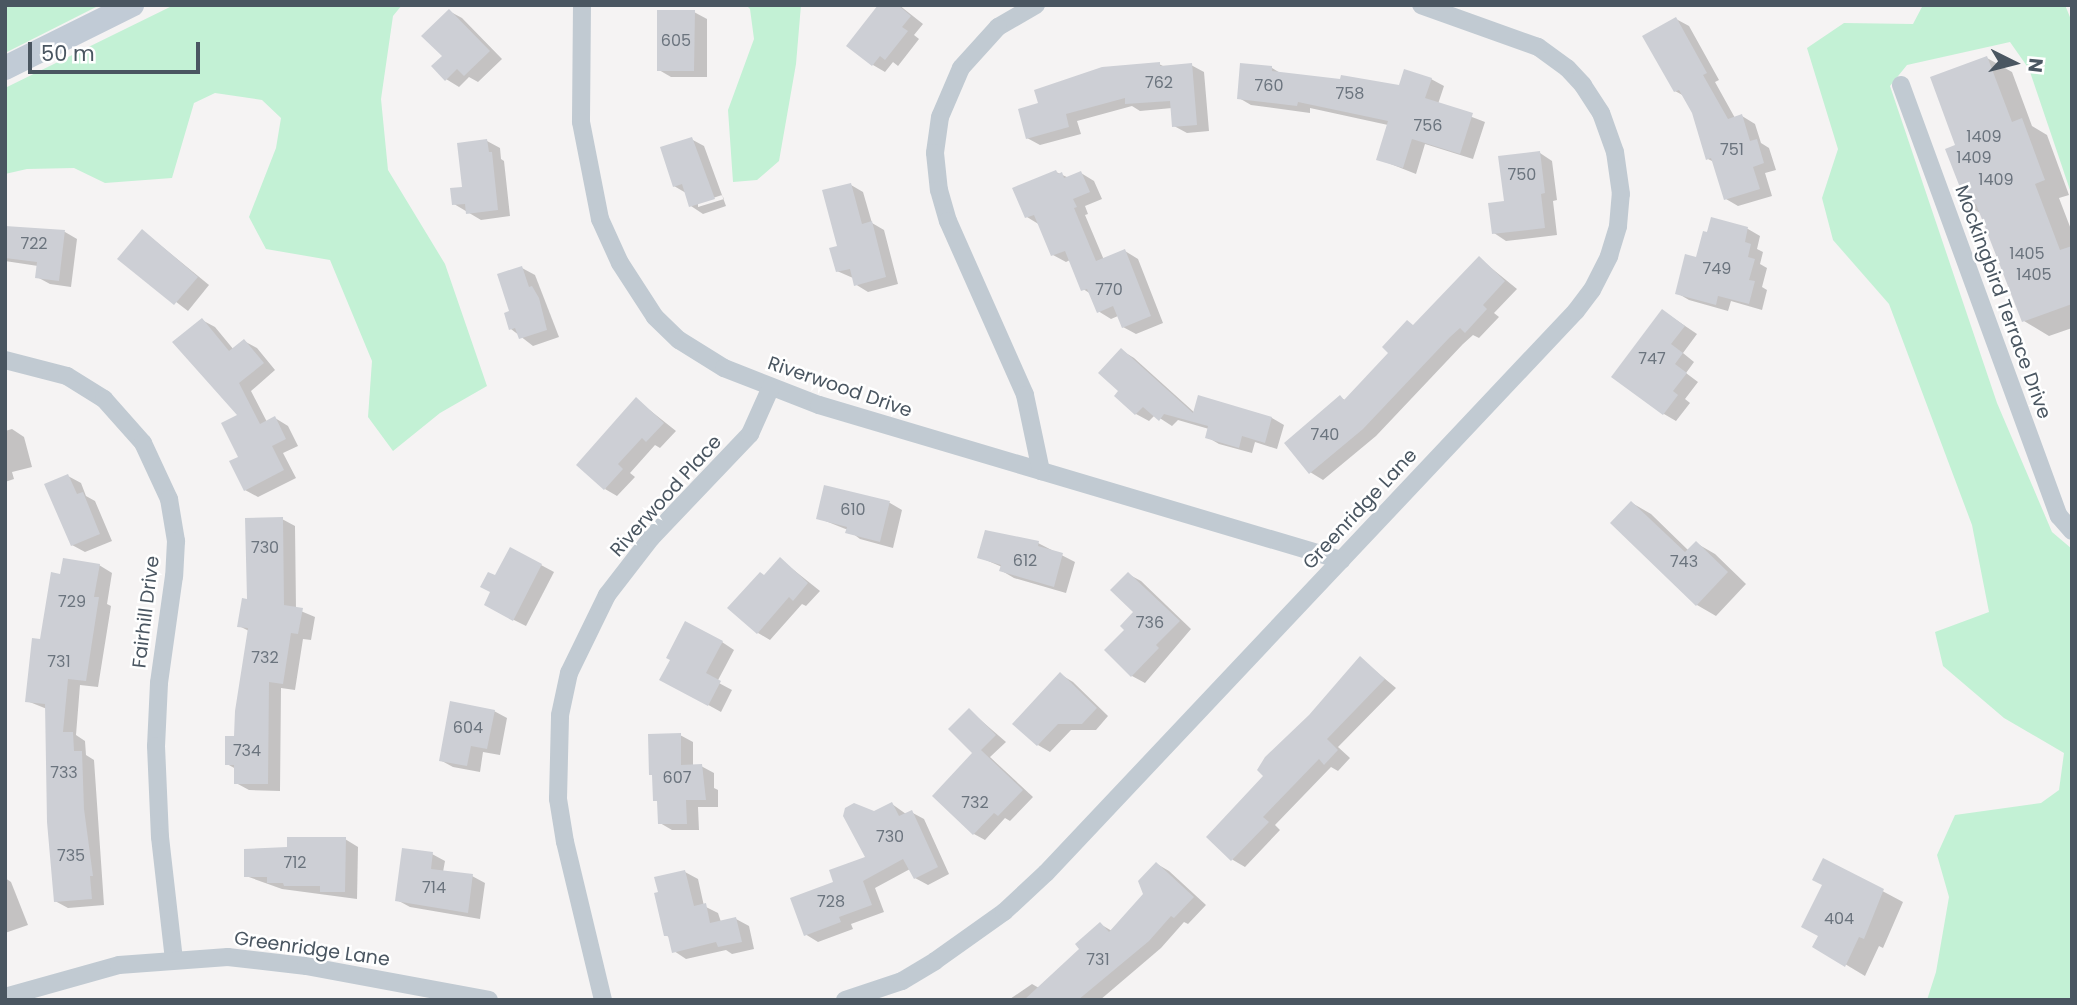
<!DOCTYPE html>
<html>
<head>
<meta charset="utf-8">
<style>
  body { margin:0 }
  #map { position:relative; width:2077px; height:1005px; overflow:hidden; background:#f5f3f3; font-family:Poppins,sans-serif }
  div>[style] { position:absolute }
  .green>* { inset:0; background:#c3f1d5 }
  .shadow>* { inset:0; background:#0003 }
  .building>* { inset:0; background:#cdcfd5 }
  .minor>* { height:18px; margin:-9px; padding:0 9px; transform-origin:9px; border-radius:9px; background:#c1cad2 }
  .secondary>* { height:24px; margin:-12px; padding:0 12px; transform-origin:12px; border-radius:12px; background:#c1cbd6 }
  span { translate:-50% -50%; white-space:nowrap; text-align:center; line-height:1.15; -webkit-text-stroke:5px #fff; paint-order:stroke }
  .number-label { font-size:16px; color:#6b747e }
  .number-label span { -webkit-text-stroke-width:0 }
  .street-label { font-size:19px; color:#4a5661 }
  .frame { position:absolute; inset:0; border:7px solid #4a5661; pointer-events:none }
  .north { position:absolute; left:1979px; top:28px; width:70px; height:70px; -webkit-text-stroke:5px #fff; paint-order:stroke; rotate:96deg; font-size:19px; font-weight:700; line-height:28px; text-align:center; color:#4a5661 }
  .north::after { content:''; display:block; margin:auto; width:24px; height:32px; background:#4a5661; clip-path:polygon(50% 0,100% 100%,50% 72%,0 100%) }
  .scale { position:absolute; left:28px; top:42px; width:172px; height:32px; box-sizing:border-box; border:4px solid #4a5661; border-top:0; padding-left:9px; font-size:21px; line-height:24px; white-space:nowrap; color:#4a5661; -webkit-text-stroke:5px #fff; paint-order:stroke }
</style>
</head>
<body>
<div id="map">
  <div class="green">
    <i style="clip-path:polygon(5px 5px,100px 5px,5px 53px)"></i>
    <i style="clip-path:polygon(174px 5px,402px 5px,393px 16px,381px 99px,388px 170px,445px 264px,487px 386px,440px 413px,393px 451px,368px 417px,372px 361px,330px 260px,266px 249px,249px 217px,276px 148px,281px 118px,262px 100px,215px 93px,194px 103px,172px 178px,105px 183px,74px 168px,27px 169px,5px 174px,5px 88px)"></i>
    <i style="clip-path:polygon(746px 5px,801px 5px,796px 64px,779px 161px,757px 180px,733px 182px,728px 110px,754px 39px,750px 9px)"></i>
    <i style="clip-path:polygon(1923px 5px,2065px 5px,2072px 22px,2072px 196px,2029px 69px,2010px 42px,1907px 65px,1890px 86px,1997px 403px,2052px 532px,2072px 549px,2072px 1000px,1927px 1000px,1936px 972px,1949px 897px,1937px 855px,1955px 815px,2041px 803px,2059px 790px,2064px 753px,2004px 718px,1943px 666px,1935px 632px,1989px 612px,1972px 525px,1889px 304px,1833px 240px,1822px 198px,1838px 149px,1807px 48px,1844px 23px,1913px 24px)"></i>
  </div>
  <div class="shadow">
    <i style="clip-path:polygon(880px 5px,899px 5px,923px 24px,914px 35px,919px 39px,898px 66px,893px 62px,885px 72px,873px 65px)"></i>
    <i style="clip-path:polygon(449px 11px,462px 18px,502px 59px,478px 82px,469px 77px,459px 87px,446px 79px,444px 56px)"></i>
    <i style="clip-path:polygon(694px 12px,707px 19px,707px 77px,671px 77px,659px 70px)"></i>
    <i style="clip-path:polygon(1676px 19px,1689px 26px,1719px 80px,1715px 82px,1735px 118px,1742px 116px,1755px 124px,1761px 143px,1769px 148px,1776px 170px,1765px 173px,1772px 196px,1738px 206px,1726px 199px,1714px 162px,1708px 159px,1693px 112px,1686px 97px,1675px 91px)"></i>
    <i style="clip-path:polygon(1987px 58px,2012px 72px,2032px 126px,2047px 135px,2069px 195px,2059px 198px,2072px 232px,2072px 328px,2049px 336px,2024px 321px,1982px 214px,1969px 207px,1958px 146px)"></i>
    <i style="clip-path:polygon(1159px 64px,1165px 67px,1191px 65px,1204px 72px,1209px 131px,1187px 133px,1174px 126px,1172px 108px,1140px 111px,1132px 106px,1077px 121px,1081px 134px,1040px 145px,1027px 138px,1020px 110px)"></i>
    <i style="clip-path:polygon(1272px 68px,1282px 74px,1400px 87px,1431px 79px,1444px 86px,1438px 104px,1485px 122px,1473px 159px,1425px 144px,1416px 174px,1378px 159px,1388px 125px,1310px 108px,1310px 113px,1251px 105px,1239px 98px)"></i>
    <i style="clip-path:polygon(evenodd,691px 139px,704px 146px,726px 206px,703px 214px,691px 206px,686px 193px,674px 186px,691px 139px,722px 195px,724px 199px,698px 207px,698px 203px,722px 195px)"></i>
    <i style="clip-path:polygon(487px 141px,500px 148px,501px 159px,504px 161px,510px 216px,481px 220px,454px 204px)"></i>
    <i style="clip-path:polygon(1540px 153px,1552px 161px,1557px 200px,1553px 201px,1557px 235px,1506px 241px,1494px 233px,1506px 203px)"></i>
    <i style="clip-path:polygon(1056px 172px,1069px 178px,1081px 173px,1094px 181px,1102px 199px,1085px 206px,1088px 214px,1085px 215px,1104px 260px,1125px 251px,1138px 259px,1163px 323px,1136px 334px,1123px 327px,1118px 316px,1111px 319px,1098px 311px,1091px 294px,1083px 289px,1070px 260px,1066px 262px,1053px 255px,1040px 225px,1027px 217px)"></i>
    <i style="clip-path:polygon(851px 185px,863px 192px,872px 223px,884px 230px,898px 284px,868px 292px,855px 284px,853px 278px,837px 271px)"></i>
    <i style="clip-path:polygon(1712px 219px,1748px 229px,1760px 236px,1757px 249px,1763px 252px,1760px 264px,1767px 268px,1762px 287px,1767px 290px,1762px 310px,1731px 301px,1728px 311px,1689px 300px,1677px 293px,1698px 259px)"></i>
    <i style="clip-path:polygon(5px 227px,65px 232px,77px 239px,71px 287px,50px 284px,37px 277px,38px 266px,5px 261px)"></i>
    <i style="clip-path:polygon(143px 231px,209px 285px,188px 311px,120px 259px)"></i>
    <i style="clip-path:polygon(1479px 258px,1517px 289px,1494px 313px,1499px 317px,1479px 338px,1473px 335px,1463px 344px,1376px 436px,1323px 480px,1310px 472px,1341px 398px,1345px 400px)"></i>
    <i style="clip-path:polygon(522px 268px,535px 275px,559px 337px,533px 346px,511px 329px)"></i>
    <i style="clip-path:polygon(1663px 311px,1697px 334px,1683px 353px,1694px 362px,1686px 373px,1698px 382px,1685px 399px,1690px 403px,1676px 421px,1664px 414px)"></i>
    <i style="clip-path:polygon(202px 320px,215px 327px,234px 350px,244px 341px,257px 348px,275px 370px,251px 391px,267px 422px,275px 418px,288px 426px,298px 446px,283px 453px,296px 478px,258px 497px,245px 490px,239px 416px)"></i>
    <i style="clip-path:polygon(1121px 350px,1134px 358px,1195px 413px,1272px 418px,1284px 425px,1277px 449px,1255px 442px,1252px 453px,1219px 444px,1207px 437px,1209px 429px,1178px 420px,1172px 426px,1155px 415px,1149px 421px,1136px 414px,1121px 391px)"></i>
    <i style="clip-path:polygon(637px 400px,676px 431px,660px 448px,655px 445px,630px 473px,635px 477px,617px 496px,605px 489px)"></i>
    <i style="clip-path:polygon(12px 429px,24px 437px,32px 467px,12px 472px,14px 479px,5px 482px,5px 431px)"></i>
    <i style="clip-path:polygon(68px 476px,81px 483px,86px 496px,95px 501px,112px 541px,85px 552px,72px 545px)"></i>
    <i style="clip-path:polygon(825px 487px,890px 503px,902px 510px,893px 548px,860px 539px,848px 530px,818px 518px)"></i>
    <i style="clip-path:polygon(1632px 503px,1651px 514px,1689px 551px,1696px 543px,1715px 554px,1746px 584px,1716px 616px,1697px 605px)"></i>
    <i style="clip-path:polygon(282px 519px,295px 526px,296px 609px,315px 617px,311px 640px,303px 639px,295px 690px,281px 688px,280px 791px,249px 790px,236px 783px,236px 769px,227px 764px,236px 738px,249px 631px,239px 626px)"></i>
    <i style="clip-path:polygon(1038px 543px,1075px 562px,1066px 593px,1014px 578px,1002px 571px,1002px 567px,979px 557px)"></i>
    <i style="clip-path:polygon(780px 559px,820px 591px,806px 606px,802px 604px,770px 640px,758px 633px,765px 577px)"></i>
    <i style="clip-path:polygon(99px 565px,112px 573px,107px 604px,111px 606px,98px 687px,80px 685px,76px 735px,85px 741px,86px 755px,94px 760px,104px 905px,68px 908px,55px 901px,47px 709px,27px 701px,62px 576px)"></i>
    <i style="clip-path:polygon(541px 565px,554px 572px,526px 626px,498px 612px,496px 578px)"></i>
    <i style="clip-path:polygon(1128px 574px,1141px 581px,1191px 629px,1145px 683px,1132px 676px,1126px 630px,1136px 612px)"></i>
    <i style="clip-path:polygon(722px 642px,734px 650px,717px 682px,732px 690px,721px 712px,674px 686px)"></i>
    <i style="clip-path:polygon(1360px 658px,1396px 688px,1338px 747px,1350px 758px,1338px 771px,1331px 767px,1275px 825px,1280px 830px,1245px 867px,1233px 860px,1208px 837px,1266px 776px)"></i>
    <i style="clip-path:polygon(1060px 674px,1073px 682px,1108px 716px,1096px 730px,1071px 730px,1050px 752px,1038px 745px)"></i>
    <i style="clip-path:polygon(969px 710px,1006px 742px,990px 757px,1033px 797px,1010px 821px,1005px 818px,985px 840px,974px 834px,974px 753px)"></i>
    <i style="clip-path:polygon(494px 711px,507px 718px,500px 755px,483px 752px,480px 772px,453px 767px,440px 760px)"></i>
    <i style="clip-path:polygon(680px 735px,693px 742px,693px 766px,701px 766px,714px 773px,714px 788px,718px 790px,718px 807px,698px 807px,699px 830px,672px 830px,660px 823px,659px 802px,655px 800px,654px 776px,650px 774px)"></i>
    <i style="clip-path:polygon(892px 804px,906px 814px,911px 812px,924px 819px,949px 874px,928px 885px,915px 878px,910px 869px,875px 888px,884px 912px,851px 924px,853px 929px,818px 942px,805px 934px,836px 883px,867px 858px,874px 813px)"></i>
    <i style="clip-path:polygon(345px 839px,358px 847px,357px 899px,282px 889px,246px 876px,288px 848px)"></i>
    <i style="clip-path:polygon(432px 854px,445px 861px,443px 872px,472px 876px,485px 883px,480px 919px,410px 907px,397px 900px)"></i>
    <i style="clip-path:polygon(1824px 860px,1903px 902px,1883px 948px,1879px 946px,1865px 976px,1815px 946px,1820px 936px)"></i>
    <i style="clip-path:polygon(1157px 864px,1169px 871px,1206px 905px,1188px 924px,1184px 922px,1161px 948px,1100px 1000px,1010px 999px,1032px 984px,1039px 988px,1082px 949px,1100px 924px,1112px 931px,1145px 894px)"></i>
    <i style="clip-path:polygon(685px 872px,698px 879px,704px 906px,718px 913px,721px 922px,736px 919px,749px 926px,754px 949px,732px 954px,726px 950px,686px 959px,674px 951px,670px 938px,666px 935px,660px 893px)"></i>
    <i style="clip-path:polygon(5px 878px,11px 882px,28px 925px,5px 933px)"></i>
  </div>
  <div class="building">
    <i style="clip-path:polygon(878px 5px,898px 5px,911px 16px,902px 27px,908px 31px,885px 60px,880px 56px,872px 66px,846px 46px)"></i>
    <i style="clip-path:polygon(449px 9px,490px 51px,464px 76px,457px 69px,445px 81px,431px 66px,442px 56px,421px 36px)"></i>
    <i style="clip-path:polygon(657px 10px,695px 10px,694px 71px,657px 71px)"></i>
    <i style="clip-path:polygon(1676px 17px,1707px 73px,1703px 75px,1728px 119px,1742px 114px,1750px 141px,1757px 139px,1764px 163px,1753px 167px,1760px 189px,1724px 200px,1711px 158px,1706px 160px,1692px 113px,1679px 90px,1674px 92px,1642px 36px)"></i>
    <i style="clip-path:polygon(1987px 56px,2012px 122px,2022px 118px,2045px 180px,2035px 184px,2060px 250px,2072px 246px,2072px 304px,2022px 322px,1976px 204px,1968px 208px,1945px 149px,1955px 145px,1930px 77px)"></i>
    <i style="clip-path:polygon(1160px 62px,1160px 66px,1192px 63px,1197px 125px,1172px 127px,1170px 101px,1125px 104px,1125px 98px,1066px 114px,1069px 127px,1026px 139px,1018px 109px,1038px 103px,1034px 90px,1102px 67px)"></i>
    <i style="clip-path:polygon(1240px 63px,1272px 66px,1272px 71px,1340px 79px,1341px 75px,1399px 85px,1404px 69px,1432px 78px,1425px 98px,1473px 113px,1460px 154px,1412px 139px,1403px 168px,1376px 160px,1388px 121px,1298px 102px,1297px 106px,1237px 99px)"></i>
    <i style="clip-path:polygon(692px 137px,715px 199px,689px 207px,682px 184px,673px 187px,660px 147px)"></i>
    <i style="clip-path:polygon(487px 139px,489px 152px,492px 152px,498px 210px,466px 214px,465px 204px,452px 205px,450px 188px,462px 187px,457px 143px)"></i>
    <i style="clip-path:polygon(1540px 151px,1545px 193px,1541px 194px,1545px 228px,1492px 234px,1488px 203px,1504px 201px,1498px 156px)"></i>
    <i style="clip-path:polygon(1056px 170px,1058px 174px,1062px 172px,1064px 178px,1081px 171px,1090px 192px,1073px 199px,1077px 207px,1074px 208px,1096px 261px,1125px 249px,1151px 316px,1122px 328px,1113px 306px,1097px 313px,1087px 289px,1081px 291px,1065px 251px,1051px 256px,1034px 215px,1025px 218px,1012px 188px)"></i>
    <i style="clip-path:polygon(851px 183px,862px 224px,872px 221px,886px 277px,854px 286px,850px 269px,836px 272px,829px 248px,837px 246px,822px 190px)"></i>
    <i style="clip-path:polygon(1711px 217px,1748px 227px,1745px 242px,1751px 244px,1748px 257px,1755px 259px,1749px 280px,1755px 281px,1749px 304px,1718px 296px,1716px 305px,1675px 294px,1685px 254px,1696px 257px,1703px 231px,1707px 232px)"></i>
    <i style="clip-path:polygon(5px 226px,65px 230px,59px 281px,35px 278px,37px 262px,5px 258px)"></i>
    <i style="clip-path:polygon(142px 229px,198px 277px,174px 305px,117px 259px)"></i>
    <i style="clip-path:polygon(1479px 256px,1505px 281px,1483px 305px,1487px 309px,1465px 333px,1460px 328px,1450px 337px,1363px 429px,1309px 474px,1284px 443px,1340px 395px,1344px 400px,1388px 353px,1382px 347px,1407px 320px,1413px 325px)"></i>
    <i style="clip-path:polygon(522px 266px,529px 287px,532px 286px,539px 298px,547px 330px,519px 339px,515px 328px,509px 330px,504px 313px,509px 311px,497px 274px)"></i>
    <i style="clip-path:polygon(1662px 309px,1685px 326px,1671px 344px,1683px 353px,1675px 364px,1687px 373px,1673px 391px,1678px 395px,1663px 415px,1611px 377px)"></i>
    <i style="clip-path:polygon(202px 318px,229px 351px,244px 339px,264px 363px,239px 383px,260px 424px,275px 416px,286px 439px,272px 446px,284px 470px,244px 491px,229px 461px,238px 457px,221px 423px,237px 415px,172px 342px)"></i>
    <i style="clip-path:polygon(1121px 348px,1193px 413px,1198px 395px,1272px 417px,1265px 443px,1242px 436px,1239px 448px,1205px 438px,1208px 426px,1164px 414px,1159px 421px,1143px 407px,1135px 415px,1114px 396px,1118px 391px,1098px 373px)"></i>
    <i style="clip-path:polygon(636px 397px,664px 423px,646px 442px,642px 438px,618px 464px,623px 469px,604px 490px,576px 465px)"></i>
    <i style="clip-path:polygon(68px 474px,77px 494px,83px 492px,100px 534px,71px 546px,44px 484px)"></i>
    <i style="clip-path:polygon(824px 485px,890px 501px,880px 542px,845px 533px,847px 527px,816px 519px)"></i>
    <i style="clip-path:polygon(1631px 501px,1685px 552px,1696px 541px,1728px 572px,1696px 606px,1610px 523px)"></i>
    <i style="clip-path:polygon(283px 517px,284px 605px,303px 608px,298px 634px,291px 633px,283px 684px,269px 682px,268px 784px,234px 784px,234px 765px,225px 765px,225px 736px,234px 736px,235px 711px,248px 628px,237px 627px,242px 598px,247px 599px,245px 518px)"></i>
    <i style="clip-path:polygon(985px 530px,1039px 541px,1038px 546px,1063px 553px,1054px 587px,999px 571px,1001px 565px,977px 558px)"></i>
    <i style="clip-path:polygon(510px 547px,542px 564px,513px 621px,484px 605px,490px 592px,480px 587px,488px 572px,495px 575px)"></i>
    <i style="clip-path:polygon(780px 557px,808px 583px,793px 601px,789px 597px,757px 634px,727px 608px,760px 572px,764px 575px)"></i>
    <i style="clip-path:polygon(63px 558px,100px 564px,94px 597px,99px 597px,86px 681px,68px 679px,63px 732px,73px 732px,74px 751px,82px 751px,84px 809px,93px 876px,90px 876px,92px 899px,54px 902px,47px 822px,45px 704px,25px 702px,32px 638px,40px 639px,51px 572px,60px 574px)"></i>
    <i style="clip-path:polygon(1128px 572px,1180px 621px,1156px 645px,1159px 648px,1131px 677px,1104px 650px,1124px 630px,1120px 626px,1133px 612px,1110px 590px)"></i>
    <i style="clip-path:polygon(685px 621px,723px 641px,706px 673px,721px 681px,708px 706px,659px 680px,670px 660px,666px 658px)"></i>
    <i style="clip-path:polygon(1360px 656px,1385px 679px,1327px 739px,1338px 750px,1324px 765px,1319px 759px,1263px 817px,1269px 822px,1231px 861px,1206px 837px,1263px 776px,1257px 770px,1265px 757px,1309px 715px)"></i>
    <i style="clip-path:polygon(1060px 672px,1097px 708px,1082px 724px,1058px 724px,1037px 746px,1012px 724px)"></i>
    <i style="clip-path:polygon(450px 701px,495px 710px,487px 749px,471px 746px,467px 766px,439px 761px)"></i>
    <i style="clip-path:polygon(969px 708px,996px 735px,981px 750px,1023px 790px,998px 816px,994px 813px,973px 835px,932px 796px,972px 753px,948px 729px)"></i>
    <i style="clip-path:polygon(681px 733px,681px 765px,702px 764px,706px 800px,686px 800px,687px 824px,658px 824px,657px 801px,653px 801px,652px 775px,649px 775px,648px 734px)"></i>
    <i style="clip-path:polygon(892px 802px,899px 816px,912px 810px,938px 867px,914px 879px,903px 859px,863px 881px,872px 905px,839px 917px,841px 922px,804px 936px,790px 898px,833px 882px,829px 870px,865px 857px,843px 816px,845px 808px,854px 803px,874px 811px)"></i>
    <i style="clip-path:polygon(287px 837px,346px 837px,345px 892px,320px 892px,320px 886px,284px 886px,283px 883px,267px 883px,267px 877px,244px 877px,244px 849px,287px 847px)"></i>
    <i style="clip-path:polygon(402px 848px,433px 852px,431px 869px,473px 874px,468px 913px,395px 901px)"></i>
    <i style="clip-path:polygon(1823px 858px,1884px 889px,1864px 939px,1859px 937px,1845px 967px,1812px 947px,1818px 936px,1801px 927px,1822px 885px,1812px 880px)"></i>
    <i style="clip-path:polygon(1156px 862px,1194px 897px,1174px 918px,1171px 916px,1149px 941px,1078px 1000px,1024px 1000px,1079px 949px,1075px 944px,1100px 922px,1109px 932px,1143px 894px,1138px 881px)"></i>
    <i style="clip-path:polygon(685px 870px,694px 906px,706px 903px,710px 923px,736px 917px,742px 942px,718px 947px,716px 942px,672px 953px,668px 936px,664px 936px,654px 893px,658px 892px,654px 877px)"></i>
  </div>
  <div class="minor">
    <i style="left:582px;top:5px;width:117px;rotate:90.5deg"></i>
    <i style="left:581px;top:122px;width:99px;rotate:78.9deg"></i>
    <i style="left:600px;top:219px;width:48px;rotate:65.6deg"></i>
    <i style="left:620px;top:263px;width:64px;rotate:57.1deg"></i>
    <i style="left:655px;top:317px;width:33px;rotate:44deg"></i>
    <i style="left:679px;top:340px;width:53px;rotate:31.9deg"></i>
    <i style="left:724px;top:368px;width:102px;rotate:21.3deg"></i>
    <i style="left:819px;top:405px;width:545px;rotate:16.54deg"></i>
    <i style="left:1036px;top:5px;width:44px;rotate:149.9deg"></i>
    <i style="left:998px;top:27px;width:55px;rotate:132.1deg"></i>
    <i style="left:961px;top:68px;width:53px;rotate:113.2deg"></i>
    <i style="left:940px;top:117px;width:36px;rotate:98deg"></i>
    <i style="left:935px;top:153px;width:37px;rotate:84deg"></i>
    <i style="left:939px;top:190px;width:32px;rotate:74deg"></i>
    <i style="left:948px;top:221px;width:190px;rotate:66.1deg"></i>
    <i style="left:1025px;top:395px;width:78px;rotate:78.1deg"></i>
    <i style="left:1901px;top:85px;width:459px;rotate:69.9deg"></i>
    <i style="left:2059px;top:516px;width:20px;rotate:49deg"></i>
    <i style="left:5px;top:360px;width:64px;rotate:14.5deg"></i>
    <i style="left:67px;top:376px;width:44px;rotate:31.9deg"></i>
    <i style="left:104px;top:399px;width:59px;rotate:48.4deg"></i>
    <i style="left:143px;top:443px;width:62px;rotate:65.1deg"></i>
    <i style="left:169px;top:499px;width:43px;rotate:80.5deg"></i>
    <i style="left:176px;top:541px;width:35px;rotate:93deg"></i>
    <i style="left:174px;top:576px;width:108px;rotate:98deg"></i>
    <i style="left:159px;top:683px;width:63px;rotate:92.7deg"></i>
    <i style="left:156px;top:746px;width:91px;rotate:87.5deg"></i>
    <i style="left:160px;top:837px;width:123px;rotate:83.5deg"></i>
    <i style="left:5px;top:997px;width:118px;rotate:-15.7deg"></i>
    <i style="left:119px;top:965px;width:109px;rotate:-4.2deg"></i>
    <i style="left:228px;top:957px;width:79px;rotate:6.6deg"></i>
    <i style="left:306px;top:966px;width:186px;rotate:10.5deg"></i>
    <i style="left:603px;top:1000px;width:163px;rotate:-103.5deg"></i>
    <i style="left:565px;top:842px;width:44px;rotate:-99.2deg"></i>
    <i style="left:558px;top:799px;width:84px;rotate:-88.6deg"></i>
    <i style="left:560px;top:715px;width:43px;rotate:-77.9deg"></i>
    <i style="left:569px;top:673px;width:87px;rotate:-64deg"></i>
    <i style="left:607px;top:595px;width:72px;rotate:-52.3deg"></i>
    <i style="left:651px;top:538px;width:144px;rotate:-46.4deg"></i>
    <i style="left:750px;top:434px;width:51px;rotate:-65.9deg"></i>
    <i style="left:845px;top:1000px;width:60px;rotate:-18.4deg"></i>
    <i style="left:902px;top:981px;width:39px;rotate:-31deg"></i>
    <i style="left:935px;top:961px;width:85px;rotate:-35.4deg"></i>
    <i style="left:1004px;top:912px;width:57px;rotate:-42.9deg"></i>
    <i style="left:1046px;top:873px;width:772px;rotate:-46.68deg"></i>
    <i style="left:1576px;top:311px;width:26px;rotate:-53deg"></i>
    <i style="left:1592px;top:290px;width:38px;rotate:-63deg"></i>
    <i style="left:1609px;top:256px;width:31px;rotate:-73deg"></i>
    <i style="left:1618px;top:226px;width:32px;rotate:-85deg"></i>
    <i style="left:1621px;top:194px;width:42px;rotate:-98.1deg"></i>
    <i style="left:1615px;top:152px;width:41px;rotate:-109.7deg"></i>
    <i style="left:1601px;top:113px;width:33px;rotate:-123deg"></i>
    <i style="left:1583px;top:85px;width:23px;rotate:-133deg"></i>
    <i style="left:1567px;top:68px;width:36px;rotate:-144deg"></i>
    <i style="left:1538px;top:47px;width:124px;rotate:-160.3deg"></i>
  </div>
  <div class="secondary">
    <i style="left:5px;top:68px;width:142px;rotate:-26.4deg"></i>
  </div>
  <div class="number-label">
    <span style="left:676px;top:41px">605</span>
    <span style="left:1159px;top:83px">762</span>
    <span style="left:1269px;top:86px">760</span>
    <span style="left:1350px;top:94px">758</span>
    <span style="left:1428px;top:126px">756</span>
    <span style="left:1984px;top:137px">1409</span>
    <span style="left:1732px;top:150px">751</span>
    <span style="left:1974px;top:158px">1409</span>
    <span style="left:1522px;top:175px">750</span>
    <span style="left:1996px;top:180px">1409</span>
    <span style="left:34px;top:244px">722</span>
    <span style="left:2027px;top:254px">1405</span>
    <span style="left:1717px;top:269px">749</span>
    <span style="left:2034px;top:275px">1405</span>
    <span style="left:1109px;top:290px">770</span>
    <span style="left:1652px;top:359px">747</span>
    <span style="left:1325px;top:435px">740</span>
    <span style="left:853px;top:510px">610</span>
    <span style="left:265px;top:548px">730</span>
    <span style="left:1025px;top:561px">612</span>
    <span style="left:1684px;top:562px">743</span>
    <span style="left:72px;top:602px">729</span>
    <span style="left:1150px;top:623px">736</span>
    <span style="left:265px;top:658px">732</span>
    <span style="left:59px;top:662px">731</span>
    <span style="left:468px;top:728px">604</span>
    <span style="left:247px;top:751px">734</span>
    <span style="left:64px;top:773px">733</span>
    <span style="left:677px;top:778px">607</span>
    <span style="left:975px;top:803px">732</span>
    <span style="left:890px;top:837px">730</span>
    <span style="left:71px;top:856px">735</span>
    <span style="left:295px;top:863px">712</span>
    <span style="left:434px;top:888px">714</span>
    <span style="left:831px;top:902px">728</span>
    <span style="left:1839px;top:919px">404</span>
    <span style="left:1098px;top:960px">731</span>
  </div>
  <div class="street-label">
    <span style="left:2003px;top:302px;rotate:70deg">Mockingbird Terrace Drive</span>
    <span style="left:840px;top:387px;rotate:19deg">Riverwood Drive</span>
    <span style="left:666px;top:496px;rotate:-48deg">Riverwood Place</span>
    <span style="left:1360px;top:509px;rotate:-47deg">Greenridge Lane</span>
    <span style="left:146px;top:612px;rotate:-83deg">Fairhill Drive</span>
    <span style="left:312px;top:949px;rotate:8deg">Greenridge Lane</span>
  </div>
  <div class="frame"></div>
  <div class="north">N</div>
  <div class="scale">50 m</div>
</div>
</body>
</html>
